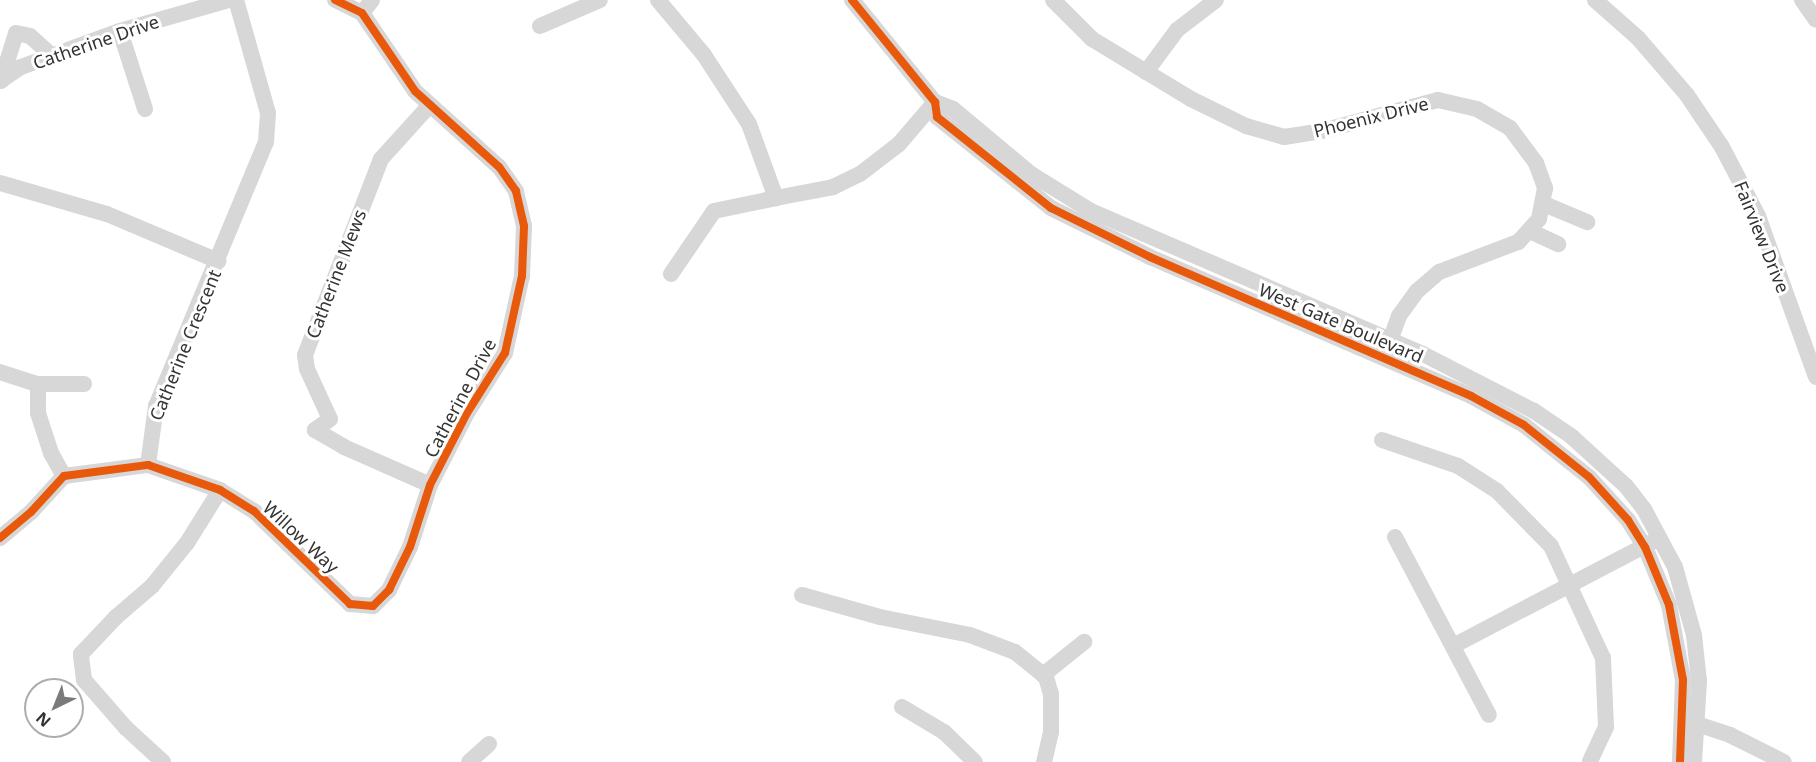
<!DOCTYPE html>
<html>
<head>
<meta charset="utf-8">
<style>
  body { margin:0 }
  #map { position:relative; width:1816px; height:762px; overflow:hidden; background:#fff; font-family:"Noto Sans",sans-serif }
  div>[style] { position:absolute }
  .minor>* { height:16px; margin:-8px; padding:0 8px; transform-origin:8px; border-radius:8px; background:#d7d7d7 }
  .cycleway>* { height:8px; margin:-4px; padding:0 4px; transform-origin:4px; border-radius:4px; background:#e8590c }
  span { translate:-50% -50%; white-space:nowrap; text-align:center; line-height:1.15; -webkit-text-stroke:6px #fff; paint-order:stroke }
  .street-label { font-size:18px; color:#333 }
  .north { position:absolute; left:24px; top:678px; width:60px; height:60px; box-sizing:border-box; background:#fff; border:2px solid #adadad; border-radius:50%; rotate:223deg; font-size:16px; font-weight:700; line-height:24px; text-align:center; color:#333 }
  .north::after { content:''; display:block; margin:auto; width:21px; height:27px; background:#7a7a7a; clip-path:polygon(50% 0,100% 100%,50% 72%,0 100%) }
</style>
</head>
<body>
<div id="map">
  <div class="minor">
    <i style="left:658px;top:0;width:72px;rotate:50.1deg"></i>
    <i style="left:704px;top:55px;width:82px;rotate:56.9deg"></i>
    <i style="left:749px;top:124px;width:79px;rotate:70deg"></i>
    <i style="left:776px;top:198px;width:58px;rotate:-10.9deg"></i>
    <i style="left:833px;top:187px;width:30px;rotate:-26deg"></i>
    <i style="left:860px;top:174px;width:49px;rotate:-37.6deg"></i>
    <i style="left:899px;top:144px;width:55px;rotate:-49.4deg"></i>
    <i style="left:852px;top:0;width:132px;rotate:50.9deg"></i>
    <i style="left:935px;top:102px;width:15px;rotate:82deg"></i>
    <i style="left:937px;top:117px;width:146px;rotate:38.6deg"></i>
    <i style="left:1051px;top:208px;width:110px;rotate:26.3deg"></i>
    <i style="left:1150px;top:257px;width:350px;rotate:23.4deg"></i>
    <i style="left:1471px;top:396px;width:60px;rotate:28.7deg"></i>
    <i style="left:1524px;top:425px;width:83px;rotate:38.7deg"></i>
    <i style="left:1589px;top:477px;width:58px;rotate:47.8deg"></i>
    <i style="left:1628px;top:520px;width:32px;rotate:58deg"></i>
    <i style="left:1645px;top:547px;width:63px;rotate:67.5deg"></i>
    <i style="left:1669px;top:605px;width:76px;rotate:79.4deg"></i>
    <i style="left:1683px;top:680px;width:82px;rotate:92.1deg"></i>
    <i style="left:1053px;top:0;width:55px;rotate:45deg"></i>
    <i style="left:1092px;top:39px;width:116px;rotate:31.2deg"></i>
    <i style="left:1191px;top:99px;width:61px;rotate:26.1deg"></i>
    <i style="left:1246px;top:126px;width:40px;rotate:16deg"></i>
    <i style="left:1284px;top:137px;width:38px;rotate:-9deg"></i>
    <i style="left:1322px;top:131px;width:120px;rotate:-15deg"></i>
    <i style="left:1438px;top:100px;width:40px;rotate:13deg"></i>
    <i style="left:1477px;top:109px;width:38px;rotate:30deg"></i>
    <i style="left:1510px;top:128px;width:44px;rotate:53.4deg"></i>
    <i style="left:1536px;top:163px;width:27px;rotate:70deg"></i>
    <i style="left:1545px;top:188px;width:32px;rotate:101deg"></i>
    <i style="left:1539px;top:219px;width:31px;rotate:132deg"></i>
    <i style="left:1518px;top:242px;width:85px;rotate:159.2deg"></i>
    <i style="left:1439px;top:272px;width:29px;rotate:139deg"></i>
    <i style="left:1417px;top:291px;width:31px;rotate:126deg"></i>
    <i style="left:1399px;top:316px;width:37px;rotate:110deg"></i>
    <i style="left:1595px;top:0;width:57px;rotate:41.5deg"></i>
    <i style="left:1638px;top:38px;width:75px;rotate:49.3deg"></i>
    <i style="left:1687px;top:95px;width:63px;rotate:56.1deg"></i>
    <i style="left:1722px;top:147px;width:78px;rotate:62.4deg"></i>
    <i style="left:1758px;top:216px;width:171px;rotate:70.2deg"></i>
    <i style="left:1802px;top:0;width:24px;rotate:55deg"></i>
    <i style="left:362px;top:13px;width:16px;rotate:-52deg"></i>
    <i style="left:540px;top:26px;width:65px;rotate:-23.4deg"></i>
    <i style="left:120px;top:31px;width:82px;rotate:72.2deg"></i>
    <i style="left:1146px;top:72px;width:52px;rotate:-53.6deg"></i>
    <i style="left:1177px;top:30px;width:49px;rotate:-37.6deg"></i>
    <i style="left:0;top:81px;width:25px;rotate:-34deg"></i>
    <i style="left:21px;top:67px;width:105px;rotate:-20deg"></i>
    <i style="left:120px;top:31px;width:113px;rotate:-15.9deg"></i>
    <i style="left:1px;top:81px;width:50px;rotate:-72.6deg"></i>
    <i style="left:16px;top:33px;width:14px;rotate:12deg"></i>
    <i style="left:30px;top:36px;width:30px;rotate:42deg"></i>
    <i style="left:935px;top:102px;width:19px;rotate:21deg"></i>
    <i style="left:953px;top:109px;width:102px;rotate:39.8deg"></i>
    <i style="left:1031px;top:174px;width:70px;rotate:31.7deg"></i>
    <i style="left:1091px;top:211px;width:361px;rotate:23.3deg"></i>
    <i style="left:1423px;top:354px;width:125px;rotate:27.2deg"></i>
    <i style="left:1534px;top:411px;width:45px;rotate:34deg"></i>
    <i style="left:1571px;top:436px;width:74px;rotate:42.3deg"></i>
    <i style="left:1626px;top:486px;width:29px;rotate:52deg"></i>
    <i style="left:1644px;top:509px;width:66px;rotate:61.9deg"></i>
    <i style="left:1675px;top:567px;width:71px;rotate:74.4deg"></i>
    <i style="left:1694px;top:635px;width:46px;rotate:83.8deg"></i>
    <i style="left:1699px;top:681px;width:81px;rotate:93.5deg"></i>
    <i style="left:429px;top:106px;width:72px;rotate:132.2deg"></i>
    <i style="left:381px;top:159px;width:210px;rotate:111.2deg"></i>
    <i style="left:305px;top:355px;width:14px;rotate:82deg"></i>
    <i style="left:307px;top:369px;width:55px;rotate:65.3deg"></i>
    <i style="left:330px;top:419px;width:19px;rotate:144deg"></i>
    <i style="left:315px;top:430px;width:34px;rotate:30deg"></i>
    <i style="left:344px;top:447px;width:94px;rotate:23.8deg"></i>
    <i style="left:0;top:183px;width:111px;rotate:16.2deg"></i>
    <i style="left:107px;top:214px;width:121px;rotate:22.9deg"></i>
    <i style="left:1544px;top:204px;width:47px;rotate:22.7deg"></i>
    <i style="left:1532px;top:232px;width:29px;rotate:25deg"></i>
    <i style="left:671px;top:274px;width:76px;rotate:-55.7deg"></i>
    <i style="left:714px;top:211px;width:63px;rotate:-11.8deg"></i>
    <i style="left:0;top:372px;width:40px;rotate:18deg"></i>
    <i style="left:38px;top:384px;width:29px;rotate:90deg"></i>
    <i style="left:38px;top:413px;width:42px;rotate:72deg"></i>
    <i style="left:51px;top:453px;width:26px;rotate:61deg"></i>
    <i style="left:38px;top:384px;width:46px"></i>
    <i style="left:1382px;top:440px;width:80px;rotate:18.9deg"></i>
    <i style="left:1458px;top:466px;width:46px;rotate:32.7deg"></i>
    <i style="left:1497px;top:491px;width:77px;rotate:45.5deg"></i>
    <i style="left:1551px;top:546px;width:123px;rotate:65.1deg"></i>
    <i style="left:1603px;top:658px;width:69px;rotate:87.5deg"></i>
    <i style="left:1606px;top:727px;width:38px;rotate:115deg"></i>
    <i style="left:148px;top:465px;width:60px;rotate:-82.3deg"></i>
    <i style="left:156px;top:406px;width:286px;rotate:-67.4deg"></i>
    <i style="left:266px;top:142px;width:29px;rotate:-86deg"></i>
    <i style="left:268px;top:113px;width:117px;rotate:-105.8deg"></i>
    <i style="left:1395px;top:537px;width:201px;rotate:62.2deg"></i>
    <i style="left:0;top:538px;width:40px;rotate:-40deg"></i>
    <i style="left:31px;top:512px;width:49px;rotate:-47.5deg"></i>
    <i style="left:64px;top:476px;width:85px;rotate:-7.5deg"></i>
    <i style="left:148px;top:465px;width:76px;rotate:19.1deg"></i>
    <i style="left:220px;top:490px;width:40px;rotate:32deg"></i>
    <i style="left:254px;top:511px;width:134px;rotate:44.1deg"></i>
    <i style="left:350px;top:604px;width:23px;rotate:5deg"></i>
    <i style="left:373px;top:606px;width:23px;rotate:-45deg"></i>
    <i style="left:389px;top:590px;width:48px;rotate:-64deg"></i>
    <i style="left:410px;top:547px;width:65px;rotate:-72.1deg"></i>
    <i style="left:430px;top:485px;width:81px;rotate:-62.8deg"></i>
    <i style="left:467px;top:413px;width:71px;rotate:-57.7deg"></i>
    <i style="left:505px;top:353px;width:79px;rotate:-77.6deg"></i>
    <i style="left:522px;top:276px;width:50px;rotate:-87.7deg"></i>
    <i style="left:524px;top:226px;width:36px;rotate:-103deg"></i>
    <i style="left:516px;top:191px;width:29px;rotate:-125deg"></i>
    <i style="left:499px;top:167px;width:113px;rotate:-137.9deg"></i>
    <i style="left:415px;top:91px;width:94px;rotate:-124.2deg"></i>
    <i style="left:362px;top:13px;width:30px;rotate:-154deg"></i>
    <i style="left:802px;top:595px;width:81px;rotate:15.8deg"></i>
    <i style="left:880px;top:617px;width:92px;rotate:11.3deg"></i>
    <i style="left:970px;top:635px;width:48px;rotate:20.7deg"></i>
    <i style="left:1015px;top:652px;width:40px;rotate:39deg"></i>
    <i style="left:1046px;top:677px;width:18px;rotate:74deg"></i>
    <i style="left:1051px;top:694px;width:38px;rotate:90deg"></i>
    <i style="left:1051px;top:732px;width:31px;rotate:103deg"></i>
    <i style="left:1453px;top:646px;width:225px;rotate:-27.6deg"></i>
    <i style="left:1043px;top:675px;width:53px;rotate:-38.8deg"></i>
    <i style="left:902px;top:707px;width:49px;rotate:30.8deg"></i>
    <i style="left:944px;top:732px;width:43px;rotate:44.1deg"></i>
    <i style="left:1691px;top:722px;width:41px;rotate:18.4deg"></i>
    <i style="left:1730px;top:735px;width:60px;rotate:26.6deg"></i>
    <i style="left:163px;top:762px;width:50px;rotate:-137.4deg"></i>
    <i style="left:126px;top:728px;width:64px;rotate:-131.2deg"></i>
    <i style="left:84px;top:680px;width:26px;rotate:-97deg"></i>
    <i style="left:81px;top:654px;width:51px;rotate:-46.6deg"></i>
    <i style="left:116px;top:617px;width:48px;rotate:-40.7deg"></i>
    <i style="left:152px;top:586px;width:55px;rotate:-50.9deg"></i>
    <i style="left:187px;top:543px;width:62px;rotate:-58.1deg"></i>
    <i style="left:469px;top:762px;width:27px;rotate:-42deg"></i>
  </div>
  <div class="cycleway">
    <i style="left:852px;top:0;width:132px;rotate:50.9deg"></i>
    <i style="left:935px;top:102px;width:15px;rotate:82deg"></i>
    <i style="left:937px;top:117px;width:146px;rotate:38.6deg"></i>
    <i style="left:1051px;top:208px;width:110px;rotate:26.3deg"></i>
    <i style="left:1150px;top:257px;width:350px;rotate:23.4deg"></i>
    <i style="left:1471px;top:396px;width:60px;rotate:28.7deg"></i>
    <i style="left:1524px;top:425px;width:83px;rotate:38.7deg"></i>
    <i style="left:1589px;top:477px;width:58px;rotate:47.8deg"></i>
    <i style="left:1628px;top:520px;width:32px;rotate:58deg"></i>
    <i style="left:1645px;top:547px;width:63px;rotate:67.5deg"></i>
    <i style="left:1669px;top:605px;width:76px;rotate:79.4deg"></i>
    <i style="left:1683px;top:680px;width:82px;rotate:92.1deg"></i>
    <i style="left:0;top:538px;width:40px;rotate:-40deg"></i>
    <i style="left:31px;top:512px;width:49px;rotate:-47.5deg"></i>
    <i style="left:64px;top:476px;width:85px;rotate:-7.5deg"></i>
    <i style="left:148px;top:465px;width:76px;rotate:19.1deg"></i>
    <i style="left:220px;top:490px;width:40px;rotate:32deg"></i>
    <i style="left:254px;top:511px;width:134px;rotate:44.1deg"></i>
    <i style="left:350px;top:604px;width:23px;rotate:5deg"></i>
    <i style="left:373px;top:606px;width:23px;rotate:-45deg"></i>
    <i style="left:389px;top:590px;width:48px;rotate:-64deg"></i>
    <i style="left:410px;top:547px;width:65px;rotate:-72.1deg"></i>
    <i style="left:430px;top:485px;width:81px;rotate:-62.8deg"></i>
    <i style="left:467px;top:413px;width:71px;rotate:-57.7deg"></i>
    <i style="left:505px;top:353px;width:79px;rotate:-77.6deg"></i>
    <i style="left:522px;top:276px;width:50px;rotate:-87.7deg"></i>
    <i style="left:524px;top:226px;width:36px;rotate:-103deg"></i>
    <i style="left:516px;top:191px;width:29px;rotate:-125deg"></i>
    <i style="left:499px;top:167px;width:113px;rotate:-137.9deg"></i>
    <i style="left:415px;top:91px;width:94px;rotate:-124.2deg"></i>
    <i style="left:362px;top:13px;width:30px;rotate:-154deg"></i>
  </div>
  <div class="street-label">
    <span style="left:96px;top:42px;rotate:-19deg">Catherine Drive</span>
    <span style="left:1371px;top:117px;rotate:-14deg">Phoenix Drive</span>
    <span style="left:1762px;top:237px;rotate:68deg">Fairview Drive</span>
    <span style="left:336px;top:274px;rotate:-69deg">Catherine Mews</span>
    <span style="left:1341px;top:323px;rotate:23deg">West Gate Boulevard</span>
    <span style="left:185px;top:345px;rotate:-68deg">Catherine Crescent</span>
    <span style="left:460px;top:398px;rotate:-62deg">Catherine Drive</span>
    <span style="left:301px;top:537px;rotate:43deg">Willow Way</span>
  </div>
  <div class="north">N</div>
</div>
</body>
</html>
